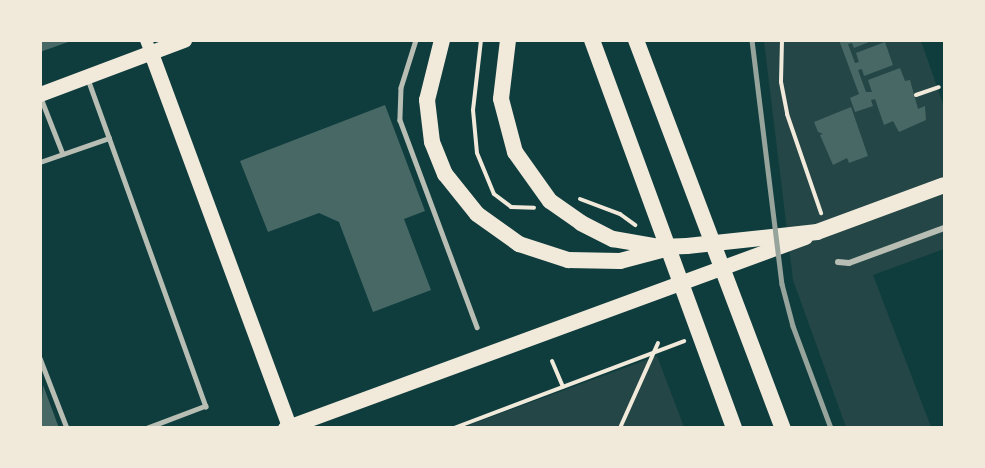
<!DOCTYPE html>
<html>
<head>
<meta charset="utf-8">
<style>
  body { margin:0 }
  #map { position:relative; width:985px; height:468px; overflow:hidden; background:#0f3d3e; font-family:"DejaVu Sans",sans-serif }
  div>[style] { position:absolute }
  .green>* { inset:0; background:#244646 }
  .building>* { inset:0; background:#486865 }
  .path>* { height:4px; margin:-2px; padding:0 2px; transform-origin:2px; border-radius:2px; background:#f1e9da }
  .service>* { height:4.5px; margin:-2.25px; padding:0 2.25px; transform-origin:2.25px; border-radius:2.25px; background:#b8beb3 }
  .minor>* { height:6px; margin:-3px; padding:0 3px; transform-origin:3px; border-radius:3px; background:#b8beb3 }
  .secondary>* { height:12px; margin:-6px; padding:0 6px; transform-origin:6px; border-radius:6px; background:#f1e9da }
  .primary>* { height:15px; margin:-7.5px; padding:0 7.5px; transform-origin:7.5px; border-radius:7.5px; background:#f1e9da }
  .trunk>* { height:16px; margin:-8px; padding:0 8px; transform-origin:8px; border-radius:8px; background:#f1e9da }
  .rail>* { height:4.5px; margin:-2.25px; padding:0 2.25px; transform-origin:2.25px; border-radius:2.25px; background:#97a49c }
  span { translate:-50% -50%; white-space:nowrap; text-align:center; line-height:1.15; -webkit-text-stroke:5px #f1e9da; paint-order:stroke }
  .frame { position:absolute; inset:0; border:42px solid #f1e9da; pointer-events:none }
</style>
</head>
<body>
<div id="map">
  <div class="green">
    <i style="clip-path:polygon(764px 41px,921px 41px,944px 107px,944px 249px,873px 275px,931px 427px,846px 427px,793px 280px)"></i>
    <i style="clip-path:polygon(657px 356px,684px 427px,461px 428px)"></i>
  </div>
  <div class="building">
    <i style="clip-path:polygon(40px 40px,71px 40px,71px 41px,40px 52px)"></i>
    <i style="clip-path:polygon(839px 40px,874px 40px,854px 48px,852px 43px,848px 44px,855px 63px,859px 62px,856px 53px,885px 42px,893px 65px,864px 76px,862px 69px,858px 70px,866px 92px,872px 92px,868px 80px,900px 68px,905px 81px,910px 80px,918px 109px,925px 106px,926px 120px,899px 132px,893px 121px,884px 125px,875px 99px,871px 100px,873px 106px,855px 112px,850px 98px,859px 94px)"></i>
    <i style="clip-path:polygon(385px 105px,425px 211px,404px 219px,431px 290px,373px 312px,339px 222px,319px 213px,268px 232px,240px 161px)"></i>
    <i style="clip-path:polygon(851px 107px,868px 156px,849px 163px,847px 158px,833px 165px,820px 135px,823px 134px,818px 132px,814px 122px)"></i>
    <i style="clip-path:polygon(43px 385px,59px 428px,40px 428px)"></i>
  </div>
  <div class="path">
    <i style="left:481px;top:40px;width:70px;rotate:96.5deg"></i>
    <i style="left:473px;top:110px;width:43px;rotate:84.7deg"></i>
    <i style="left:477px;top:153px;width:44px;rotate:67.5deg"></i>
    <i style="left:494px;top:194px;width:21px;rotate:37deg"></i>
    <i style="left:511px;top:207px;width:23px;rotate:2deg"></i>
    <i style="left:782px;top:40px;width:42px;rotate:91.4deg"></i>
    <i style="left:781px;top:82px;width:33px;rotate:79deg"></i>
    <i style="left:787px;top:114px;width:105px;rotate:71deg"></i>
    <i style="left:916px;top:95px;width:24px;rotate:-19deg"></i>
    <i style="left:580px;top:199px;width:43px;rotate:20.6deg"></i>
    <i style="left:620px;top:214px;width:19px;rotate:36deg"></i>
    <i style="left:552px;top:361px;width:28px;rotate:67deg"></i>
    <i style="left:454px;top:428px;width:246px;rotate:-20.7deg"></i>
    <i style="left:620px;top:428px;width:93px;rotate:-65.9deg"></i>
  </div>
  <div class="service">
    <i style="left:416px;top:40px;width:50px;rotate:107.4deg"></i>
    <i style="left:401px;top:88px;width:32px;rotate:92deg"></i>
    <i style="left:400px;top:120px;width:221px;rotate:69.6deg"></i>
    <i style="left:88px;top:79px;width:348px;rotate:70.2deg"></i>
    <i style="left:206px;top:406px;width:62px;rotate:159.2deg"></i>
    <i style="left:41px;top:98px;width:60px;rotate:68.6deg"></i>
    <i style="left:40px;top:162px;width:73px;rotate:-19.2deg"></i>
    <i style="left:40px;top:358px;width:75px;rotate:68.9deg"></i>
  </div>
  <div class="minor">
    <i style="left:838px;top:262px;width:11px;rotate:5deg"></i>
    <i style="left:849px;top:263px;width:101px;rotate:-20.2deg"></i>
  </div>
  <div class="secondary">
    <i style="left:146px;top:40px;width:14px;rotate:69deg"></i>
  </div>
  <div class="primary">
    <i style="left:151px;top:53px;width:400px;rotate:69.7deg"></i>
    <i style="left:40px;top:94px;width:154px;rotate:-20.6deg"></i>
    <i style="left:285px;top:428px;width:554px;rotate:-20.17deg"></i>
  </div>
  <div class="trunk">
    <i style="left:442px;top:40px;width:62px;rotate:104deg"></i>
    <i style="left:427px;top:100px;width:42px;rotate:83.2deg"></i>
    <i style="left:432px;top:142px;width:35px;rotate:68deg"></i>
    <i style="left:445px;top:174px;width:51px;rotate:51.3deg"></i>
    <i style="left:477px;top:214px;width:52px;rotate:35.5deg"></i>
    <i style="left:519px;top:244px;width:52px;rotate:18.1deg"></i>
    <i style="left:568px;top:260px;width:52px;rotate:1.1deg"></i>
    <i style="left:620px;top:261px;width:43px;rotate:-14.7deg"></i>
    <i style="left:508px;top:40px;width:59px;rotate:96.8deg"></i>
    <i style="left:501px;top:99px;width:55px;rotate:75.2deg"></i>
    <i style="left:515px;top:152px;width:60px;rotate:54.5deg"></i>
    <i style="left:550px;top:201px;width:38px;rotate:35deg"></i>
    <i style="left:581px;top:223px;width:36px;rotate:27deg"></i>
    <i style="left:613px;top:239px;width:48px;rotate:9.7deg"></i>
    <i style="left:660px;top:247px;width:27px;rotate:-2deg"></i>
    <i style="left:687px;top:246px;width:131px;rotate:-6.1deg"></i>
    <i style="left:817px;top:232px;width:135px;rotate:-20.3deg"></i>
    <i style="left:592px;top:40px;width:413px;rotate:69.9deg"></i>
    <i style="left:636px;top:40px;width:415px;rotate:69.3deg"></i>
  </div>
  <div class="rail">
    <i style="left:752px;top:40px;width:246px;rotate:83deg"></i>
    <i style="left:782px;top:284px;width:43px;rotate:75.3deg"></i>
    <i style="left:793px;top:326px;width:109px;rotate:69.6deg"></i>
  </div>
  <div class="frame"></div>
</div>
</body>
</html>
